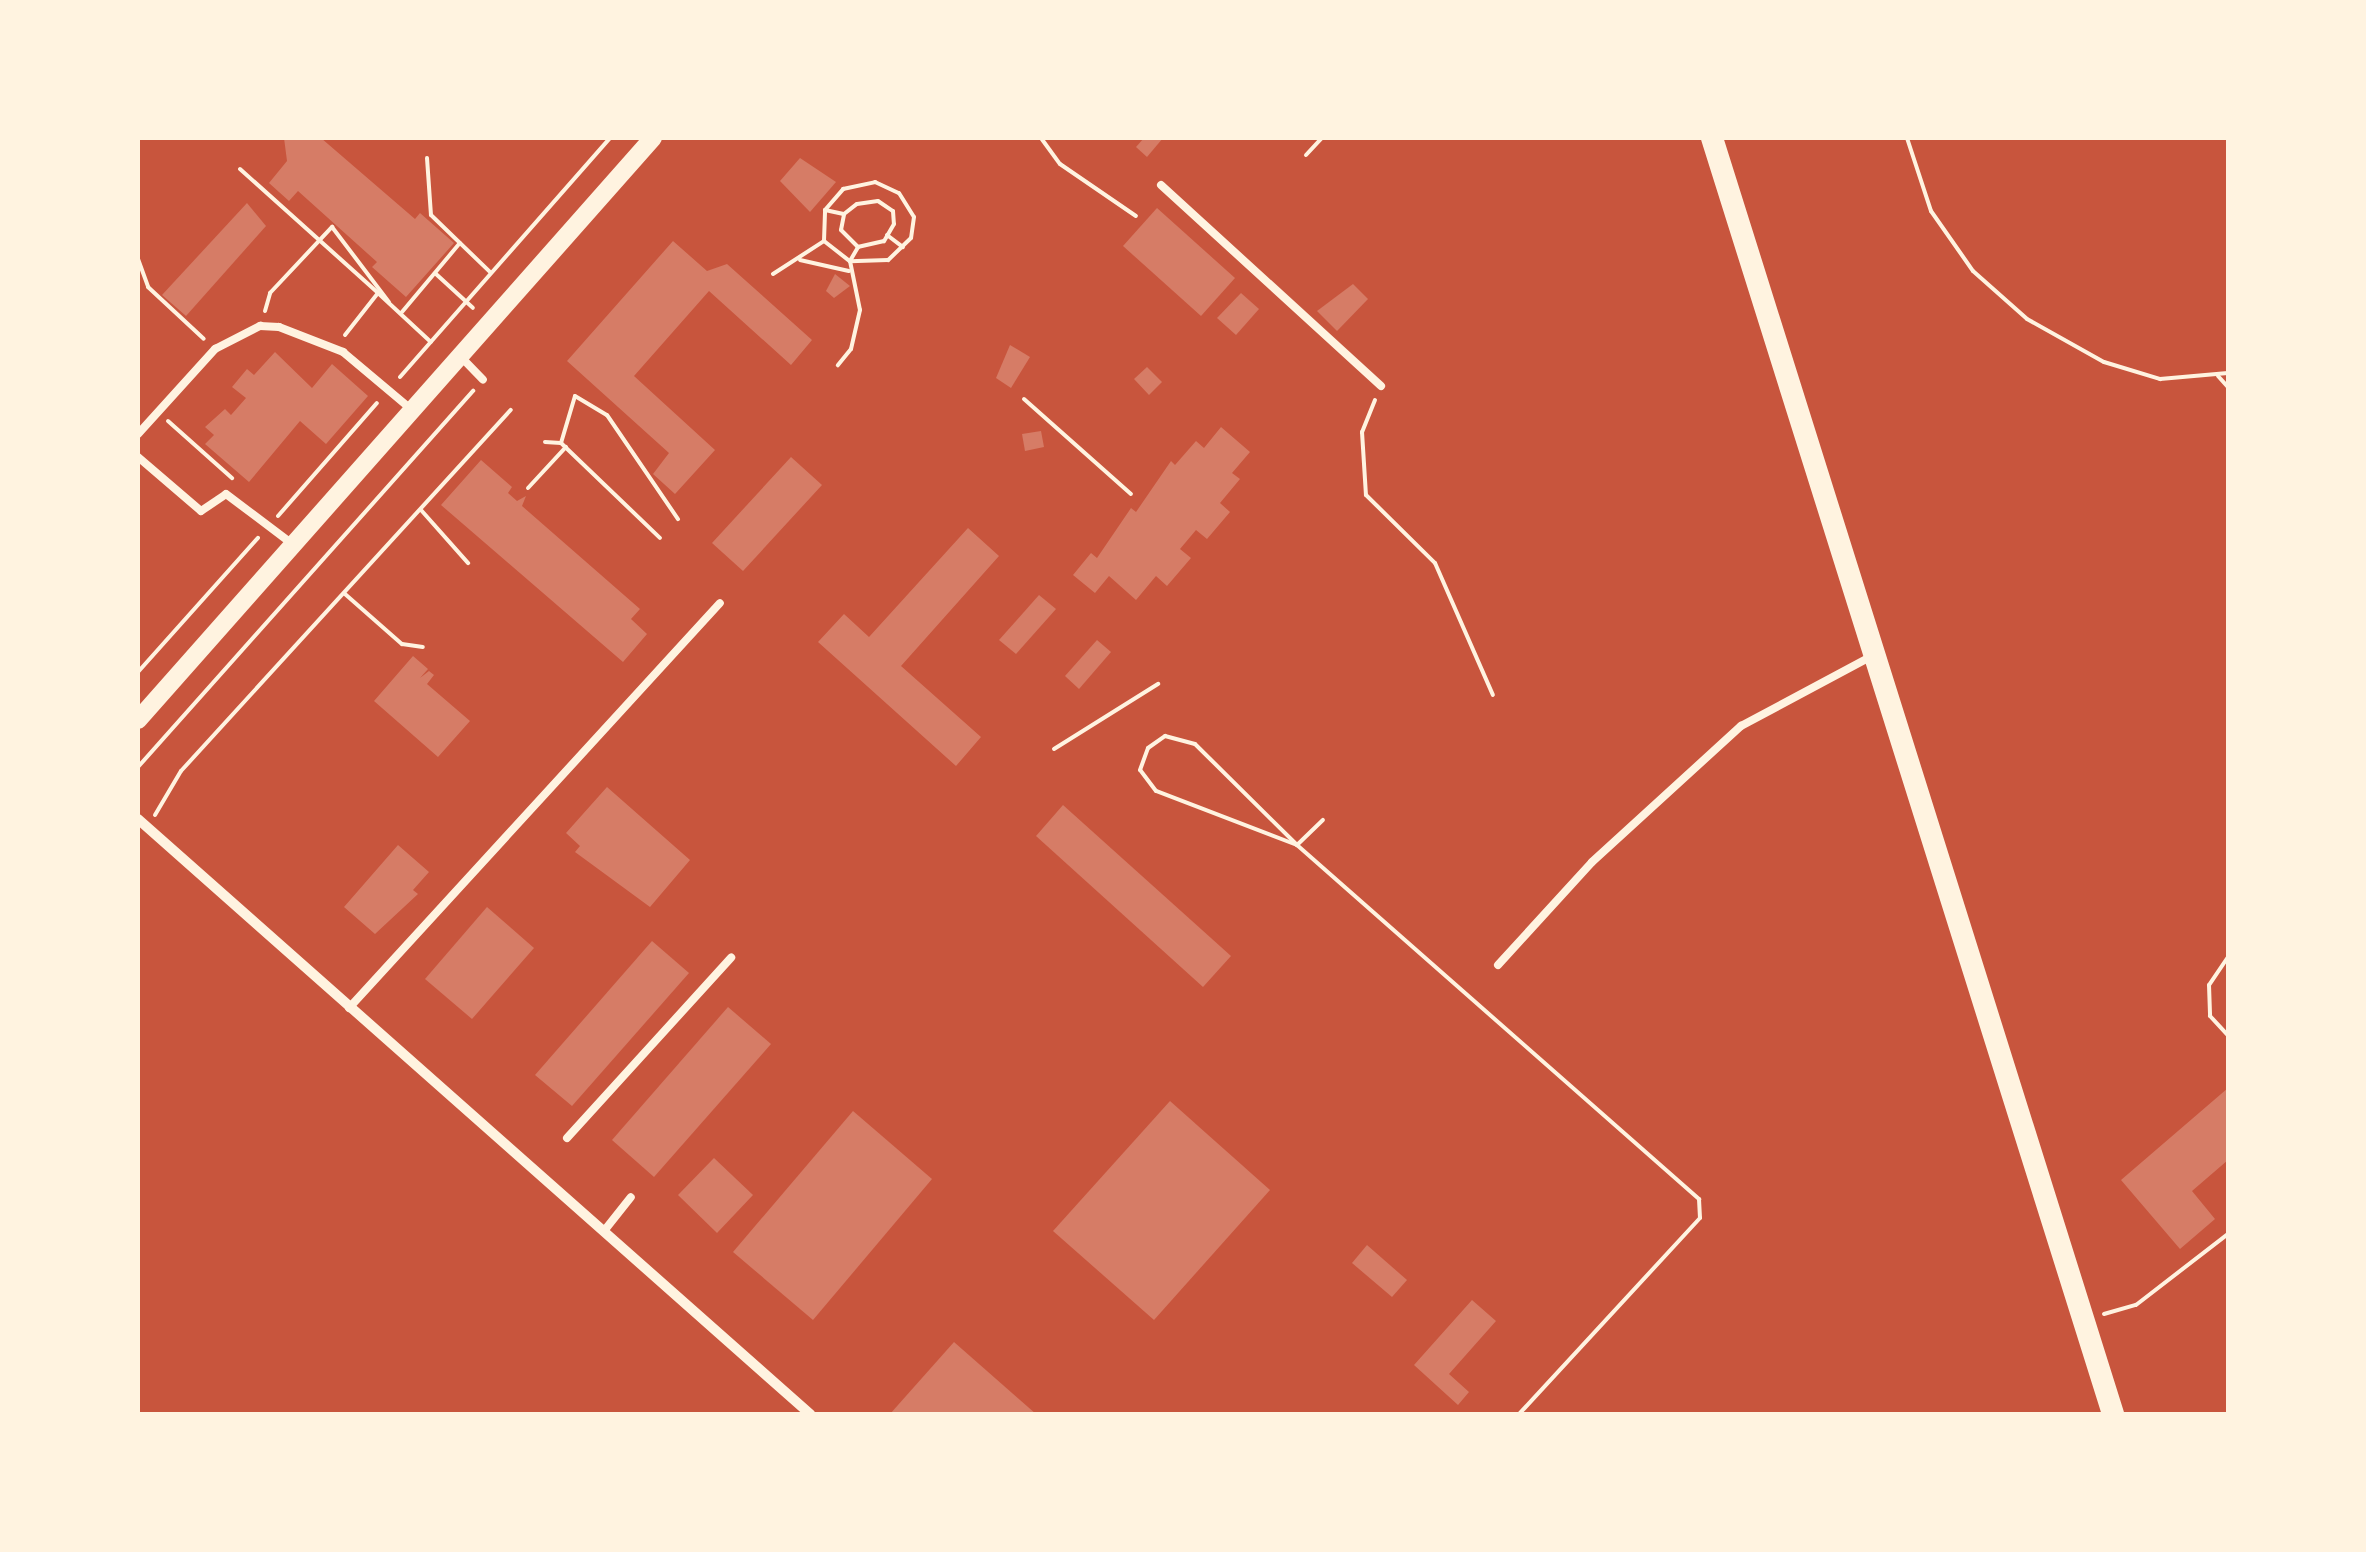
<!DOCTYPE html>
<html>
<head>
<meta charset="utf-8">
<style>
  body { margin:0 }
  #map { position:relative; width:2366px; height:1552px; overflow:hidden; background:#c8553d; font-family:"Work Sans",sans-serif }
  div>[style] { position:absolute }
  .building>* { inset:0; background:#d67c66 }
  .path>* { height:4px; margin:-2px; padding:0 2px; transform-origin:2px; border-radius:2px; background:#fff3e0 }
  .service>* { height:8px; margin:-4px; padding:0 4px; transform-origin:4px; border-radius:4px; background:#fff3e0 }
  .minor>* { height:10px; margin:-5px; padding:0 5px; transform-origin:5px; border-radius:5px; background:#fff3e0 }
  .tertiary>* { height:18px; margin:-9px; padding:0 9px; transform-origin:9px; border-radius:9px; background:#fff3e0 }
  .primary>* { height:22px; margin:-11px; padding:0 11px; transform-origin:11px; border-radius:11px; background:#fff3e0 }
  span { translate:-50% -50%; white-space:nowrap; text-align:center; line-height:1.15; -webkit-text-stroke:10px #fff3e0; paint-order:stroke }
  .frame { position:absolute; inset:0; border:140px solid #fff3e0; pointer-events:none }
</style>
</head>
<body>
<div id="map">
  <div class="building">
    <i style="clip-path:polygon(284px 138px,321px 138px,415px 219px,420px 213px,454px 243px,406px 297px,372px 267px,377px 262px,298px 191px,289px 201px,269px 183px,287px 161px)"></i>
    <i style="clip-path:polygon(1144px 138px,1163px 138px,1147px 157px,1136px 147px)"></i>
    <i style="clip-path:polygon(800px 158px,836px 182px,810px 212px,780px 181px)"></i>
    <i style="clip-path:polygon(247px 203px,266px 226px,186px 316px,162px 295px)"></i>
    <i style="clip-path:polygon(1157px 208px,1235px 278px,1201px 316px,1123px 246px)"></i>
    <i style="clip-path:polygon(673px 241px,707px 271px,727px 264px,812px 340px,791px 365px,709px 291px,634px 376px,715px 450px,675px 494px,653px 474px,669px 453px,567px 361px)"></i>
    <i style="clip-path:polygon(835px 274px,850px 286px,834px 298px,826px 291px)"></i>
    <i style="clip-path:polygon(1353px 284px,1368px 299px,1337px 331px,1317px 311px)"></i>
    <i style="clip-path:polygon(1241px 293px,1259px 309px,1236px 335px,1217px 318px)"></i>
    <i style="clip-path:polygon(1010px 345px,1030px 357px,1011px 388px,996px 378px)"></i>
    <i style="clip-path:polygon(275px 352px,312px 388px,332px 364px,368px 396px,326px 444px,300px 421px,249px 482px,205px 444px,214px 435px,205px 427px,225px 409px,231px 415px,246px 398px,232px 387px,247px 369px,254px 375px)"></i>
    <i style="clip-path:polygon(1147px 367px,1162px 382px,1149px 395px,1134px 379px)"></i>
    <i style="clip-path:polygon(1221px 427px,1250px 452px,1232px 473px,1240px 479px,1220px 503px,1230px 512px,1207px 539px,1196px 530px,1180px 549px,1191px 558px,1167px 586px,1156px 576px,1136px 600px,1109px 576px,1095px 593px,1073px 575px,1091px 553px,1097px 558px,1131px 508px,1136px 512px,1171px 461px,1175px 465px,1196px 441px,1204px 448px)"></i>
    <i style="clip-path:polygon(1041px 431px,1044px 447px,1025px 451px,1022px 434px)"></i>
    <i style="clip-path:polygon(791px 457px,822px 485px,743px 571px,712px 543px)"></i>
    <i style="clip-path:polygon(481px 460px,512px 487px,508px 493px,517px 501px,526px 496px,522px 506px,640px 609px,631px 619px,647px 634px,623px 662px,441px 505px)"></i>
    <i style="clip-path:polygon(968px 528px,999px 556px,901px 666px,981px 737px,956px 766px,818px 642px,844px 614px,869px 637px)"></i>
    <i style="clip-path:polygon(1039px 595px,1056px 609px,1016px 654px,999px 640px)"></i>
    <i style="clip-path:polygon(1097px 640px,1111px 652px,1079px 689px,1065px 676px)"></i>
    <i style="clip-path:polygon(413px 656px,428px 669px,420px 678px,429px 671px,434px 675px,427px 684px,470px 721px,438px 757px,374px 701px)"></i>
    <i style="clip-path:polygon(607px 787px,690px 860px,650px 907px,575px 852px,580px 846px,566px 833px)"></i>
    <i style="clip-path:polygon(1063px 805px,1231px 956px,1203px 987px,1036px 836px)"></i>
    <i style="clip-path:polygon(398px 845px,429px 872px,413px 890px,418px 894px,375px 934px,344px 907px)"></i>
    <i style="clip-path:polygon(487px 907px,534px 948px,472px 1019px,425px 979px)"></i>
    <i style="clip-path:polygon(652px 941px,689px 973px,572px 1106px,535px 1075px)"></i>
    <i style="clip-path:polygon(728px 1007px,771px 1044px,654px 1177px,612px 1140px)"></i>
    <i style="clip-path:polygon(2228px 1088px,2228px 1160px,2192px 1191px,2215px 1219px,2180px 1249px,2121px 1180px)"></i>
    <i style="clip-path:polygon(1170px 1101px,1270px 1190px,1154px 1320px,1053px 1231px)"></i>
    <i style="clip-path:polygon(853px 1111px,932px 1179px,813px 1320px,733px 1252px)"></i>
    <i style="clip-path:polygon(714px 1158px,753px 1195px,717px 1233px,678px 1195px)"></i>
    <i style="clip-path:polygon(1367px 1245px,1407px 1280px,1392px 1297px,1352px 1263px)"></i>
    <i style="clip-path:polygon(1472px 1300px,1496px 1321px,1449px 1374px,1469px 1392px,1458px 1405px,1414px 1365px)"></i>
    <i style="clip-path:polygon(954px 1342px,1036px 1414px,890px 1414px)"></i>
  </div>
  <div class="path">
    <i style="left:1041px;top:138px;width:32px;rotate:54deg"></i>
    <i style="left:1060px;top:164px;width:92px;rotate:34.4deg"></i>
    <i style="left:1907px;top:138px;width:77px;rotate:71.8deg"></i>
    <i style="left:1931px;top:211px;width:73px;rotate:55deg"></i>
    <i style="left:1973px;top:271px;width:72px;rotate:41.6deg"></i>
    <i style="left:2027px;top:319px;width:88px;rotate:29.2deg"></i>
    <i style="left:2104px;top:362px;width:59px;rotate:16.9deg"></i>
    <i style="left:2160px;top:379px;width:68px;rotate:-5deg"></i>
    <i style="left:1306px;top:155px;width:23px;rotate:-47deg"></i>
    <i style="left:427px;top:158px;width:57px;rotate:86deg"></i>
    <i style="left:431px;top:215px;width:83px;rotate:44deg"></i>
    <i style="left:240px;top:169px;width:186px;rotate:41.9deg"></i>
    <i style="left:825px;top:210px;width:19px;rotate:12deg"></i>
    <i style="left:844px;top:214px;width:16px;rotate:-38deg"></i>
    <i style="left:857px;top:204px;width:21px;rotate:-8deg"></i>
    <i style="left:878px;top:201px;width:18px;rotate:34deg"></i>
    <i style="left:893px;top:211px;width:13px;rotate:86deg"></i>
    <i style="left:894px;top:224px;width:20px;rotate:120deg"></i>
    <i style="left:884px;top:241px;width:27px;rotate:167deg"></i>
    <i style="left:858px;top:247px;width:24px;rotate:-135deg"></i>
    <i style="left:841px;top:230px;width:16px;rotate:-79deg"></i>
    <i style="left:887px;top:235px;width:20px;rotate:37deg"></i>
    <i style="left:824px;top:241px;width:33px;rotate:38deg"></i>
    <i style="left:850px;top:261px;width:16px;rotate:-60deg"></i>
    <i style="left:138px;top:259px;width:30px;rotate:70deg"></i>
    <i style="left:148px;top:287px;width:76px;rotate:42.9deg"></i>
    <i style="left:800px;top:260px;width:50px;rotate:12.7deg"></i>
    <i style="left:436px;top:274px;width:50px;rotate:42.6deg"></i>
    <i style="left:773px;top:274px;width:61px;rotate:-32.9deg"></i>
    <i style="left:824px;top:241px;width:31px;rotate:-88deg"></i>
    <i style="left:825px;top:210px;width:28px;rotate:-49deg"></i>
    <i style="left:843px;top:189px;width:33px;rotate:-12deg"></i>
    <i style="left:875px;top:182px;width:26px;rotate:25deg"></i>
    <i style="left:899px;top:193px;width:28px;rotate:58deg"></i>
    <i style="left:914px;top:217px;width:21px;rotate:98deg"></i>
    <i style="left:911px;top:238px;width:32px;rotate:136deg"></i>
    <i style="left:888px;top:260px;width:38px;rotate:178deg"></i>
    <i style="left:850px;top:261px;width:50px;rotate:78.5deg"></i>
    <i style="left:860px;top:310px;width:40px;rotate:103deg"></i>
    <i style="left:851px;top:349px;width:21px;rotate:129deg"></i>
    <i style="left:265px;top:311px;width:19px;rotate:-74deg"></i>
    <i style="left:270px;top:293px;width:91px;rotate:-46.8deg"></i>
    <i style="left:332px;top:227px;width:94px;rotate:52.8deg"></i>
    <i style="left:402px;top:312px;width:90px;rotate:-50deg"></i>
    <i style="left:345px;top:335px;width:53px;rotate:-51.8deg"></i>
    <i style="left:378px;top:293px;width:72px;rotate:42.8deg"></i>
    <i style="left:2218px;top:376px;width:15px;rotate:48deg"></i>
    <i style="left:400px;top:377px;width:318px;rotate:-48.7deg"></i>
    <i style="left:1024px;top:399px;width:143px;rotate:41.6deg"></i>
    <i style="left:1375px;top:400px;width:35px;rotate:112deg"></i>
    <i style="left:1362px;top:432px;width:63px;rotate:86.4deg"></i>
    <i style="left:1366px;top:495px;width:97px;rotate:44.6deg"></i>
    <i style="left:1435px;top:563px;width:144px;rotate:66.3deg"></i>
    <i style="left:168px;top:421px;width:86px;rotate:41.7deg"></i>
    <i style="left:545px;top:442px;width:16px;rotate:4deg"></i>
    <i style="left:561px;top:443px;width:137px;rotate:43.8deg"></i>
    <i style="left:561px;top:443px;width:49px;rotate:-73.4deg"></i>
    <i style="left:575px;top:396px;width:37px;rotate:31deg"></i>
    <i style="left:607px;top:415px;width:126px;rotate:55.7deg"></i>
    <i style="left:528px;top:488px;width:56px;rotate:-47.2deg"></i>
    <i style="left:421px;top:510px;width:71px;rotate:48.4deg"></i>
    <i style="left:278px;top:516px;width:150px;rotate:-48.8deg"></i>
    <i style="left:345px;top:594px;width:76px;rotate:41.3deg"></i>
    <i style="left:402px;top:644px;width:21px;rotate:8deg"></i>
    <i style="left:138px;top:672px;width:180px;rotate:-48.2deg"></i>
    <i style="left:1054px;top:749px;width:123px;rotate:-32deg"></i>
    <i style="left:138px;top:767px;width:504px;rotate:-48.3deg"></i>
    <i style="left:155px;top:815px;width:51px;rotate:-59.4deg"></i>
    <i style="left:181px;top:771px;width:489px;rotate:-47.6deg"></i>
    <i style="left:1297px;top:845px;width:151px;rotate:-159deg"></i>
    <i style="left:1156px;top:791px;width:26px;rotate:-127deg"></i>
    <i style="left:1140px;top:770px;width:23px;rotate:-70deg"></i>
    <i style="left:1148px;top:748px;width:21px;rotate:-35deg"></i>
    <i style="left:1165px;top:736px;width:31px;rotate:15deg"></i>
    <i style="left:1195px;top:744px;width:144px;rotate:44.7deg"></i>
    <i style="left:1297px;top:845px;width:536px;rotate:41.37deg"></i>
    <i style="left:1699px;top:1199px;width:19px;rotate:87deg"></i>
    <i style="left:1700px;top:1218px;width:267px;rotate:132.7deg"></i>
    <i style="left:1297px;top:845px;width:36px;rotate:-44deg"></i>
    <i style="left:2228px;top:957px;width:34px;rotate:124deg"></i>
    <i style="left:2209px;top:985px;width:31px;rotate:88deg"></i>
    <i style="left:2210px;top:1016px;width:26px;rotate:47deg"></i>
    <i style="left:2104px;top:1314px;width:33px;rotate:-16deg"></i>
    <i style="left:2136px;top:1305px;width:116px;rotate:-37.7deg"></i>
  </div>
  <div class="service">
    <i style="left:1161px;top:185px;width:298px;rotate:42.4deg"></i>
    <i style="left:462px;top:358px;width:30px;rotate:46deg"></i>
    <i style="left:138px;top:434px;width:115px;rotate:-47.8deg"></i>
    <i style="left:215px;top:349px;width:51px;rotate:-27.1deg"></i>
    <i style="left:260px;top:326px;width:19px;rotate:3deg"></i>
    <i style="left:279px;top:327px;width:69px;rotate:21.3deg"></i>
    <i style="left:343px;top:352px;width:89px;rotate:40deg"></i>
    <i style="left:138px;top:457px;width:83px;rotate:40.6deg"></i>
    <i style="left:201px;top:511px;width:30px;rotate:-34deg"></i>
    <i style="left:226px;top:494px;width:81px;rotate:37deg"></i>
    <i style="left:1498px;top:965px;width:139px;rotate:-47.6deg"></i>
    <i style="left:1592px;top:862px;width:202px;rotate:-42.4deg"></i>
    <i style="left:1741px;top:726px;width:149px;rotate:-28.1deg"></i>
    <i style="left:349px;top:1008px;width:549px;rotate:-47.51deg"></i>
    <i style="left:567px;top:1138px;width:244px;rotate:-47.7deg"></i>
    <i style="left:604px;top:1231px;width:43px;rotate:-51.5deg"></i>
  </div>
  <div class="minor">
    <i style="left:138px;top:819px;width:898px;rotate:41.52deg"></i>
  </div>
  <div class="tertiary">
    <i style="left:138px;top:720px;width:777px;rotate:-48.5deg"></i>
  </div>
  <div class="primary">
    <i style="left:1712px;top:138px;width:1338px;rotate:72.55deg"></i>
  </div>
  <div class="frame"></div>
</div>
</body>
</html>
